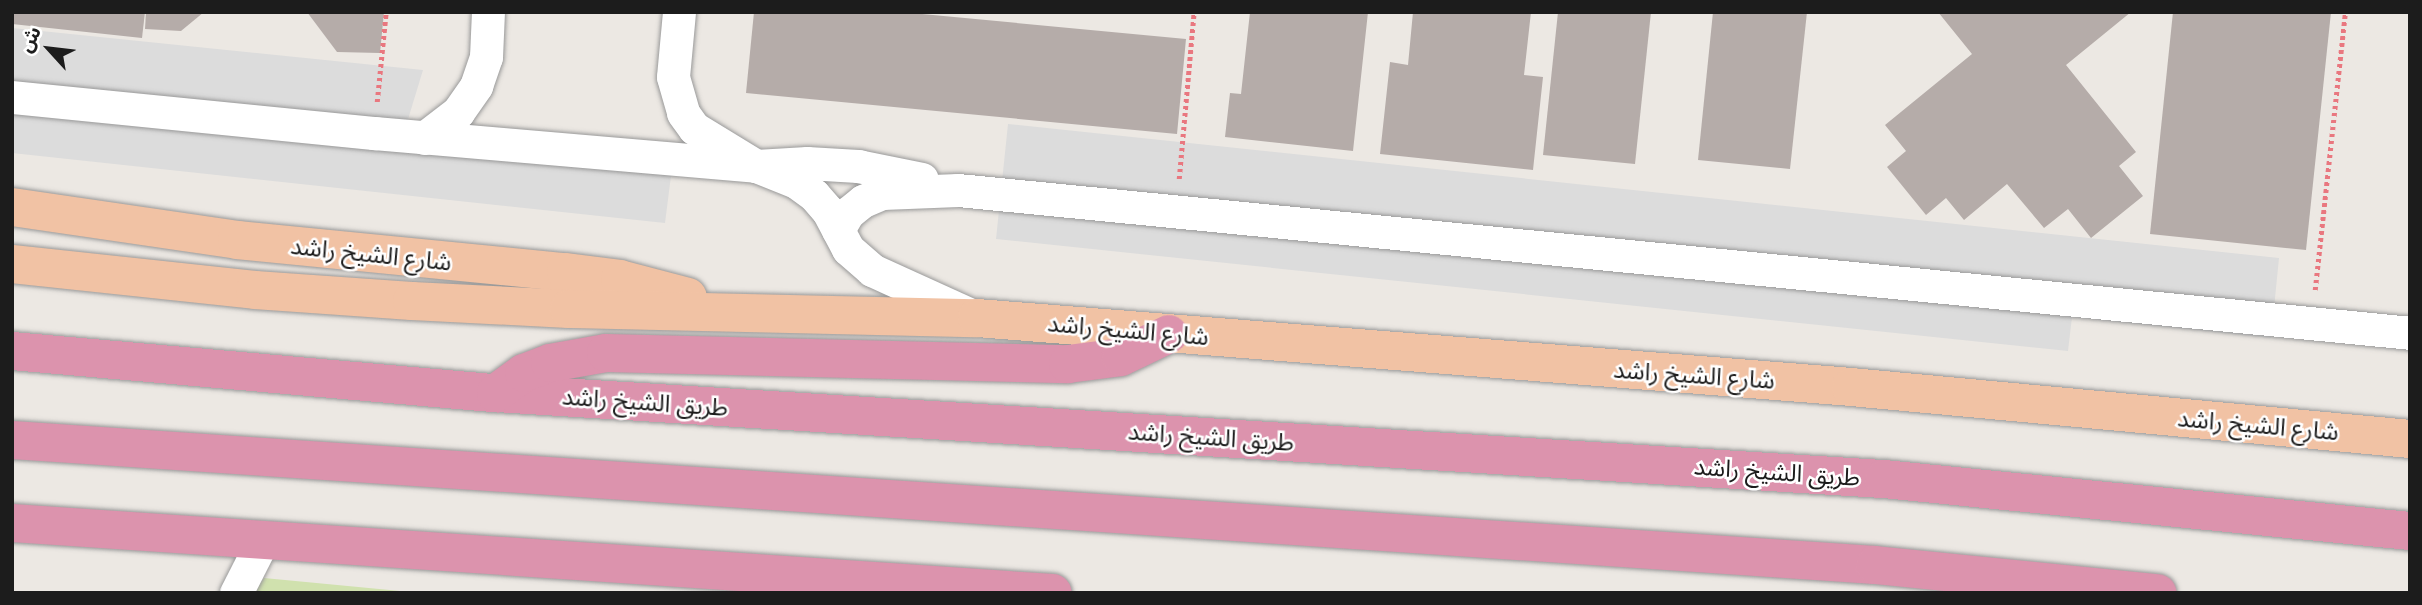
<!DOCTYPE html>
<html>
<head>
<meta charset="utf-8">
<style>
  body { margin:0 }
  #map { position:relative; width:2422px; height:605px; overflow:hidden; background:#ece8e3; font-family:Montserrat,"Noto Sans Arabic",sans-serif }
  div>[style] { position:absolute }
  .grass>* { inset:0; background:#d0e1ae }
  .parking>* { inset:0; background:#dcdcdc }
  .building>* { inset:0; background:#b5aca9 }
  .path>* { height:4.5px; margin-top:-2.25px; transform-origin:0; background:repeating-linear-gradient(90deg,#e9777f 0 3.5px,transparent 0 7px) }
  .roads { filter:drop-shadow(0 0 2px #999) drop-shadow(0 0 2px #999) }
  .minor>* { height:33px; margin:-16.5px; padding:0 16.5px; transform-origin:16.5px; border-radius:16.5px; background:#fff }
  .major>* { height:38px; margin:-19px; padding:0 19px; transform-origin:19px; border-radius:19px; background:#f1c2a4 }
  .highway>* { height:38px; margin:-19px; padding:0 19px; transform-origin:19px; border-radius:19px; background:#dc93ad }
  span { translate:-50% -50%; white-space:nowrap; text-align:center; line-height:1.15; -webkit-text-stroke:5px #fff; paint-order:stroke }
  .street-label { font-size:24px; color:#1c1c1c }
  .frame { position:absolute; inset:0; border:14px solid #1c1c1c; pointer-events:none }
  .north { position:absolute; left:14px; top:14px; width:70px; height:70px; -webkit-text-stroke:5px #fff; paint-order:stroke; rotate:297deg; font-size:19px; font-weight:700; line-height:28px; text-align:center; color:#1c1c1c }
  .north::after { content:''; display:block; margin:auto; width:24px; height:32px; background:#1c1c1c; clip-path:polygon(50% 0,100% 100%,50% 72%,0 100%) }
</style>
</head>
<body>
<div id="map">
  <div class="grass">
    <i style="clip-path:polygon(264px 578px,421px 593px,254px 593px)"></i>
  </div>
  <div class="parking">
    <i style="clip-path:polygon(12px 28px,423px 70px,402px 139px,672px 168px,665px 223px,12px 153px)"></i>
    <i style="clip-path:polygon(1008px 124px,2279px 258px,2271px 338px,2072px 317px,2068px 351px,996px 239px)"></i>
  </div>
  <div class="building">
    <i style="clip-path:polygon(12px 12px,145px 12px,142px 38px,12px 24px)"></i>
    <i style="clip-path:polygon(146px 12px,204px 12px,181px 31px,145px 29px)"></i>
    <i style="clip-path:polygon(307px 12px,384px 12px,380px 53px,337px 52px)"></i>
    <i style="clip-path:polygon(754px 12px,901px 12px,1186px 39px,1177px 134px,746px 93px)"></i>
    <i style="clip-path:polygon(1250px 12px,1368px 12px,1353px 151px,1225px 137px,1230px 93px,1241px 94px)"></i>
    <i style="clip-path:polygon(1413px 12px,1531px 12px,1524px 75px,1543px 77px,1533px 170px,1380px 154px,1390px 62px,1408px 65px)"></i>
    <i style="clip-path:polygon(1558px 12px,1651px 12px,1635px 164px,1543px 155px)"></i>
    <i style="clip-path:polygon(1713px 12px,1807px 12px,1790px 169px,1698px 160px)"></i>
    <i style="clip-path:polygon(1938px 12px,2131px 12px,2066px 65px,2136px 152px,2119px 166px,2143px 196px,2091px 238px,2068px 209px,2044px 228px,2007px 184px,1964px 220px,1946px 198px,1926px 215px,1887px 167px,1906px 151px,1885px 125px,1972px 54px)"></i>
    <i style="clip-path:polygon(2173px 12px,2331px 12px,2306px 250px,2150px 234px)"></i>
  </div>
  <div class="path">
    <i style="left:377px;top:102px;width:90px;rotate:-84.3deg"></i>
    <i style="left:1179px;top:179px;width:168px;rotate:-84.9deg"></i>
    <i style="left:2315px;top:290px;width:280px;rotate:-83.8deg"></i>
  </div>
  <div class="roads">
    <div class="minor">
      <i style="left:679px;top:12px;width:65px;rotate:95.3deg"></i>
      <i style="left:673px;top:77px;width:37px;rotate:74deg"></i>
      <i style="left:683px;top:113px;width:19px;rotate:54deg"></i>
      <i style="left:694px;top:128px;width:73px;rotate:31.5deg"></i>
      <i style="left:756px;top:166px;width:43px;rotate:21.8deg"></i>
      <i style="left:796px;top:182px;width:22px;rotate:36deg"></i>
      <i style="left:814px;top:195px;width:21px;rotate:49deg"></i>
      <i style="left:828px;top:211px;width:43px;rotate:62.2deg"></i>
      <i style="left:848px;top:249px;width:32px;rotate:41deg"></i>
      <i style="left:872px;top:270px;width:111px;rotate:24.5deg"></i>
      <i style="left:12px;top:97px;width:364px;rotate:5.7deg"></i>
      <i style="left:374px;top:133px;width:383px;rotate:4.9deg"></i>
      <i style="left:756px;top:166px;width:51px;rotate:-3.4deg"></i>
      <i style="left:807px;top:163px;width:51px;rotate:3.4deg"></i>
      <i style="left:858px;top:166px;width:65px;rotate:11.5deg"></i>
      <i style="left:424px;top:138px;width:43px;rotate:-37.4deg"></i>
      <i style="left:458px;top:112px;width:32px;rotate:-55deg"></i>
      <i style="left:476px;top:86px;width:31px;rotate:-71deg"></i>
      <i style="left:486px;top:57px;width:45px;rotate:-87.5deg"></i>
      <i style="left:838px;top:230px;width:20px;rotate:-60deg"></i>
      <i style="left:848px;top:213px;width:19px;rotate:-39deg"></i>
      <i style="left:863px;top:201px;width:21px;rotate:-23deg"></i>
      <i style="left:882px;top:193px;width:76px;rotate:-2.3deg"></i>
      <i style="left:958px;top:190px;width:1459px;rotate:5.62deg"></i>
      <i style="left:236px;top:593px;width:59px;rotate:-63deg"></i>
    </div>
    <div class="major">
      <i style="left:12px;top:207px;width:227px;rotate:8.3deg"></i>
      <i style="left:237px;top:240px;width:331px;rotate:5.6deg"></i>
      <i style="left:566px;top:272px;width:54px;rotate:7.4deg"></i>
      <i style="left:620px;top:279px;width:70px;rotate:14.8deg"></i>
      <i style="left:12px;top:264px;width:244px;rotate:6.1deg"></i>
      <i style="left:255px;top:290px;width:157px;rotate:4deg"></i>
      <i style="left:412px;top:301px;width:157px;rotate:2.9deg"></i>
      <i style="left:569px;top:309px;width:408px;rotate:1.3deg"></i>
      <i style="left:977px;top:318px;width:877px;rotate:4.51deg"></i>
      <i style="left:1851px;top:387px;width:561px;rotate:5.31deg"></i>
    </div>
    <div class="highway">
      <i style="left:12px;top:351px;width:486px;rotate:5deg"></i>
      <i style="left:496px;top:393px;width:1391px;rotate:3.55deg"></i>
      <i style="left:1884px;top:479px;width:529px;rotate:5.65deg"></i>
      <i style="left:496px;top:393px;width:34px;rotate:-36deg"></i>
      <i style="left:524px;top:373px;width:28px;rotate:-21deg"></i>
      <i style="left:550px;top:363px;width:57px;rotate:-10.1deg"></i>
      <i style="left:606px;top:353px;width:462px;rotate:1.4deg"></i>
      <i style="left:1068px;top:364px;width:53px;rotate:-7.5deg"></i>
      <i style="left:1121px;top:357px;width:53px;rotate:-25.6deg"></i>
      <i style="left:12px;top:440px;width:1867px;rotate:3.84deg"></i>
      <i style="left:1875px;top:565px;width:284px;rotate:5.7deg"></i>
      <i style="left:12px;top:523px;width:1043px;rotate:3.85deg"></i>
    </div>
  </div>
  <div class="street-label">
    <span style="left:371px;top:254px;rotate:6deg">شارع الشيخ راشد</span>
    <span style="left:1128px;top:330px;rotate:5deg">شارع الشيخ راشد</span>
    <span style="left:1694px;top:375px;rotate:4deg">شارع الشيخ راشد</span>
    <span style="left:645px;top:402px;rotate:4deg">طريق الشيخ راشد</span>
    <span style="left:2258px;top:425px;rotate:5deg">شارع الشيخ راشد</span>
    <span style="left:1211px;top:437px;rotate:4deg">طريق الشيخ راشد</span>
    <span style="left:1777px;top:472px;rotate:4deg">طريق الشيخ راشد</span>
  </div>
  <div class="frame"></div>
  <div class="north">ش</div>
</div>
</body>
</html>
